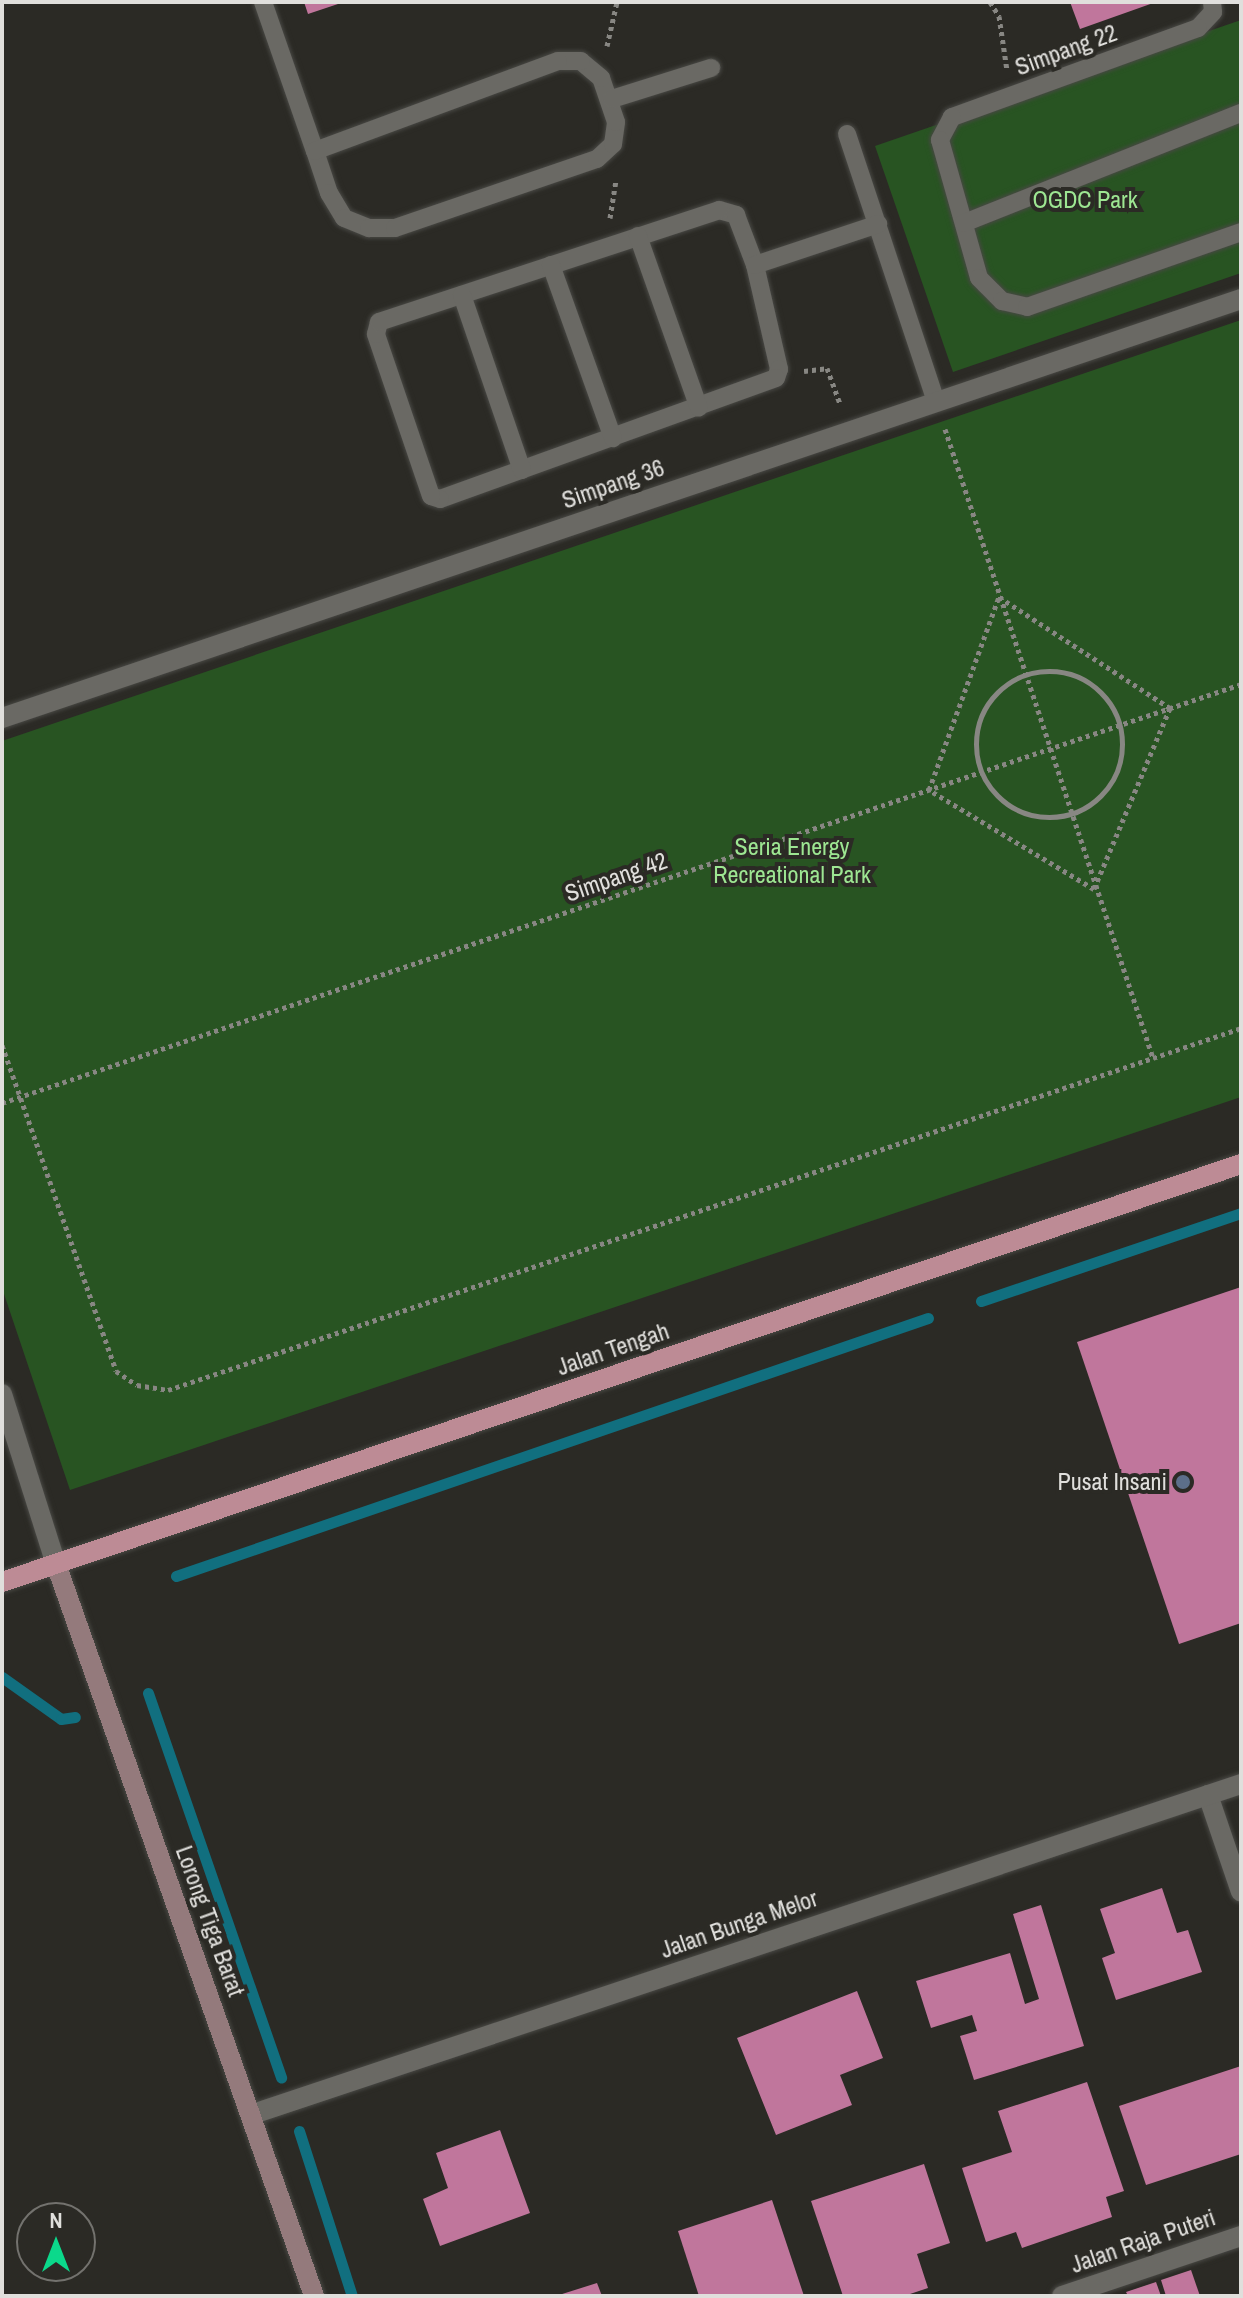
<!DOCTYPE html>
<html>
<head>
<meta charset="utf-8">
<style>
  body { margin:0 }
  #map { position:relative; width:1243px; height:2298px; overflow:hidden; background:#2b2a25; font-family:"Archivo Narrow",sans-serif }
  div>[style] { position:absolute }
  .green>* { inset:0; background:#285422 }
  .stream>* { height:11px; margin:-5.5px; padding:0 5.5px; transform-origin:5.5px; border-radius:5.5px; background:#116f7f }
  .building>* { inset:0; background:#c0769c }
  .path>* { height:5px; margin-top:-2.5px; transform-origin:0; background:repeating-linear-gradient(90deg,#888783 0 4px,transparent 0 8px) }
  .path>.ring { margin:-2.5px; padding:0; box-sizing:content-box; background:none; border:5px solid #888783; border-radius:50% }
  .roads { filter:drop-shadow(0 0 2px #484844) drop-shadow(0 0 2px #484844) }
  .service>* { height:18px; margin:-9px; padding:0 9px; transform-origin:9px; border-radius:9px; background:#6a6964 }
  .minor>* { height:20px; margin:-10px; padding:0 10px; transform-origin:10px; border-radius:10px; background:#6a6964 }
  .tertiary>* { height:20px; margin:-10px; padding:0 10px; transform-origin:10px; border-radius:10px; background:#6a6964 }
  .secondary>* { height:20px; margin:-10px; padding:0 10px; transform-origin:10px; border-radius:10px; background:#947a7c }
  .primary>* { height:20px; margin:-10px; padding:0 10px; transform-origin:10px; border-radius:10px; background:#bd8b95 }
  .dots>* { width:22px; height:22px; translate:-50% -50%; box-sizing:border-box; border:4px solid #2b2a25; border-radius:50% }
  span { translate:-50% -50%; white-space:nowrap; text-align:center; line-height:1.15; -webkit-text-stroke:8px #2b2a25; paint-order:stroke }
  .street-label { font-size:24px; color:#e0dfdc }
  .park-label { font-size:24px; color:#9de692 }
  .poi-label { font-size:24px; color:#e0dfdc }
  .right { translate:-100% -50%; text-align:right }
  .frame { position:absolute; inset:0; border:4px solid #e0dfdc; pointer-events:none }
  .north { position:absolute; left:16px; top:2202px; width:80px; height:80px; box-sizing:border-box; background:#2b2a25; border:2px solid #73726e; border-radius:50%; rotate:0deg; font-size:22px; font-weight:700; line-height:32px; text-align:center; color:#e0dfdc }
  .north::after { content:''; display:block; margin:auto; width:28px; height:36px; background:#0bd98b; clip-path:polygon(50% 0,100% 100%,50% 72%,0 100%) }
</style>
</head>
<body>
<div id="map">
  <div class="green">
    <i style="clip-path:polygon(1241px 20px,1241px 273px,953px 372px,875px 146px)"></i>
    <i style="clip-path:polygon(1241px 320px,1241px 1097px,70px 1490px,2px 1288px,2px 741px)"></i>
  </div>
  <div class="stream">
    <i style="left:981px;top:1301px;width:274px;rotate:-18.7deg"></i>
    <i style="left:176px;top:1576px;width:795px;rotate:-18.94deg"></i>
    <i style="left:2px;top:1677px;width:72px;rotate:35.4deg"></i>
    <i style="left:61px;top:1719px;width:14px;rotate:-8deg"></i>
    <i style="left:148px;top:1693px;width:407px;rotate:70.9deg"></i>
    <i style="left:299px;top:2131px;width:173px;rotate:72.2deg"></i>
  </div>
  <div class="building">
    <i style="clip-path:polygon(304px 2px,341px 2px,341px 3px,308px 14px)"></i>
    <i style="clip-path:polygon(1070px 2px,1156px 2px,1080px 29px)"></i>
    <i style="clip-path:polygon(1241px 1287px,1241px 1623px,1179px 1644px,1077px 1342px)"></i>
    <i style="clip-path:polygon(1162px 1888px,1177px 1933px,1188px 1930px,1202px 1972px,1116px 2000px,1102px 1958px,1115px 1953px,1100px 1909px)"></i>
    <i style="clip-path:polygon(1041px 1905px,1084px 2046px,974px 2080px,960px 2036px,977px 2031px,972px 2015px,931px 2028px,916px 1981px,1010px 1953px,1025px 2004px,1039px 1999px,1013px 1914px)"></i>
    <i style="clip-path:polygon(857px 1991px,883px 2058px,840px 2075px,852px 2105px,776px 2135px,737px 2038px)"></i>
    <i style="clip-path:polygon(1241px 2066px,1241px 2154px,1146px 2185px,1119px 2106px)"></i>
    <i style="clip-path:polygon(1087px 2082px,1124px 2191px,1106px 2197px,1112px 2217px,1022px 2248px,1016px 2232px,986px 2242px,962px 2168px,1012px 2152px,998px 2111px)"></i>
    <i style="clip-path:polygon(500px 2130px,530px 2213px,440px 2246px,423px 2199px,448px 2188px,436px 2153px)"></i>
    <i style="clip-path:polygon(924px 2164px,950px 2243px,917px 2254px,928px 2288px,904px 2296px,843px 2296px,811px 2201px)"></i>
    <i style="clip-path:polygon(772px 2200px,804px 2296px,699px 2296px,678px 2231px)"></i>
    <i style="clip-path:polygon(1191px 2270px,1200px 2296px,1166px 2296px,1161px 2280px)"></i>
    <i style="clip-path:polygon(1156px 2282px,1161px 2296px,1128px 2296px,1126px 2292px)"></i>
    <i style="clip-path:polygon(597px 2283px,602px 2296px,559px 2296px,559px 2295px)"></i>
  </div>
  <div class="path">
    <i style="left:990px;top:2px;width:17px;rotate:57deg"></i>
    <i style="left:999px;top:16px;width:55px;rotate:81.6deg"></i>
    <i style="left:607px;top:46px;width:45px;rotate:-77.2deg"></i>
    <i style="left:610px;top:218px;width:37px;rotate:-81deg"></i>
    <i style="left:804px;top:371px;width:23px;rotate:-7deg"></i>
    <i style="left:827px;top:368px;width:38px;rotate:70deg"></i>
    <i style="left:945px;top:429px;width:662px;rotate:71.7deg"></i>
    <i style="left:1153px;top:1058px;width:93px;rotate:-18.8deg"></i>
    <i style="left:999px;top:597px;width:204px;rotate:33deg"></i>
    <i style="left:1170px;top:708px;width:196px;rotate:112.8deg"></i>
    <i style="left:1094px;top:889px;width:192px;rotate:-149deg"></i>
    <i style="left:929px;top:790px;width:205px;rotate:-70.1deg"></i>
    <i class="ring" style="left:976px;top:671px;width:141px;height:141px"></i>
    <i style="left:2px;top:1045px;width:345px;rotate:70.7deg"></i>
    <i style="left:116px;top:1371px;width:25px;rotate:34deg"></i>
    <i style="left:137px;top:1385px;width:31px;rotate:9deg"></i>
    <i style="left:168px;top:1390px;width:1039px;rotate:-18.63deg"></i>
    <i style="left:2px;top:1103px;width:1308px;rotate:-18.68deg"></i>
  </div>
  <div class="roads">
    <div class="service">
      <i style="left:263px;top:2px;width:158px;rotate:70.8deg"></i>
      <i style="left:315px;top:151px;width:44px;rotate:71.6deg"></i>
      <i style="left:329px;top:193px;width:29px;rotate:59deg"></i>
      <i style="left:344px;top:218px;width:27px;rotate:22deg"></i>
      <i style="left:369px;top:228px;width:26px"></i>
      <i style="left:395px;top:228px;width:213px;rotate:-18.9deg"></i>
      <i style="left:597px;top:159px;width:22px;rotate:-43deg"></i>
      <i style="left:613px;top:144px;width:22px;rotate:-82deg"></i>
      <i style="left:616px;top:122px;width:46px;rotate:-108.8deg"></i>
      <i style="left:601px;top:78px;width:26px;rotate:-140deg"></i>
      <i style="left:581px;top:61px;width:23px;rotate:180deg"></i>
      <i style="left:558px;top:61px;width:259px;rotate:159.7deg"></i>
      <i style="left:1212px;top:2px;width:10px;rotate:84deg"></i>
      <i style="left:1213px;top:12px;width:22px;rotate:133deg"></i>
      <i style="left:1198px;top:28px;width:262px;rotate:160.1deg"></i>
      <i style="left:952px;top:117px;width:26px;rotate:118deg"></i>
      <i style="left:940px;top:140px;width:143px;rotate:74.2deg"></i>
      <i style="left:979px;top:278px;width:33px;rotate:45deg"></i>
      <i style="left:1002px;top:301px;width:26px;rotate:13deg"></i>
      <i style="left:1027px;top:307px;width:227px;rotate:-19.3deg"></i>
      <i style="left:612px;top:99px;width:104px;rotate:-17.4deg"></i>
      <i style="left:847px;top:134px;width:282px;rotate:71.6deg"></i>
      <i style="left:719px;top:210px;width:18px;rotate:16deg"></i>
      <i style="left:736px;top:215px;width:53px;rotate:69.2deg"></i>
      <i style="left:755px;top:265px;width:107px;rotate:77deg"></i>
      <i style="left:779px;top:369px;width:9px;rotate:108deg"></i>
      <i style="left:776px;top:378px;width:357px;rotate:160.2deg"></i>
      <i style="left:440px;top:499px;width:9px;rotate:-162deg"></i>
      <i style="left:431px;top:496px;width:171px;rotate:-108.8deg"></i>
      <i style="left:376px;top:334px;width:12px;rotate:-76deg"></i>
      <i style="left:379px;top:322px;width:358px;rotate:-18.2deg"></i>
      <i style="left:964px;top:223px;width:298px;rotate:-21.7deg"></i>
      <i style="left:638px;top:236px;width:182px;rotate:70.5deg"></i>
      <i style="left:551px;top:265px;width:184px;rotate:70.3deg"></i>
      <i style="left:755px;top:265px;width:130px;rotate:-18.4deg"></i>
      <i style="left:462px;top:295px;width:185px;rotate:71.1deg"></i>
    </div>
    <div class="minor">
      <i style="left:2px;top:718px;width:1308px;rotate:-18.68deg"></i>
      <i style="left:1208px;top:1795px;width:102px;rotate:71.2deg"></i>
      <i style="left:253px;top:2114px;width:1042px;rotate:-18.47deg"></i>
      <i style="left:1062px;top:2296px;width:189px;rotate:-18.5deg"></i>
    </div>
    <div class="tertiary">
      <i style="left:2px;top:1394px;width:178px;rotate:72.4deg"></i>
    </div>
    <div class="secondary">
      <i style="left:56px;top:1564px;width:776px;rotate:70.58deg"></i>
    </div>
    <div class="primary">
      <i style="left:2px;top:1582px;width:1308px;rotate:-18.64deg"></i>
    </div>
  </div>
  <div class="dots">
    <i style="left:1183px;top:1482px;background:#5c6f8a"></i>
  </div>
  <div class="street-label">
    <span style="left:1066px;top:50px;rotate:-20deg">Simpang 22</span>
    <span style="left:613px;top:484px;rotate:-19deg">Simpang 36</span>
    <span style="left:616px;top:877px;rotate:-19deg">Simpang 42</span>
    <span style="left:613px;top:1349px;rotate:-19deg">Jalan Tengah</span>
    <span style="left:210px;top:1921px;rotate:70deg">Lorong Tiga Barat</span>
    <span style="left:739px;top:1924px;rotate:-19deg">Jalan Bunga Melor</span>
    <span style="left:1143px;top:2241px;rotate:-19deg">Jalan Raja Puteri</span>
  </div>
  <div class="park-label">
    <span style="left:1085px;top:200px">OGDC Park</span>
    <span style="left:792px;top:861px">Seria Energy<br>Recreational Park</span>
  </div>
  <div class="poi-label">
    <span class="right" style="left:1167px;top:1482px">Pusat Insani</span>
  </div>
  <div class="frame"></div>
  <div class="north">N</div>
</div>
</body>
</html>
